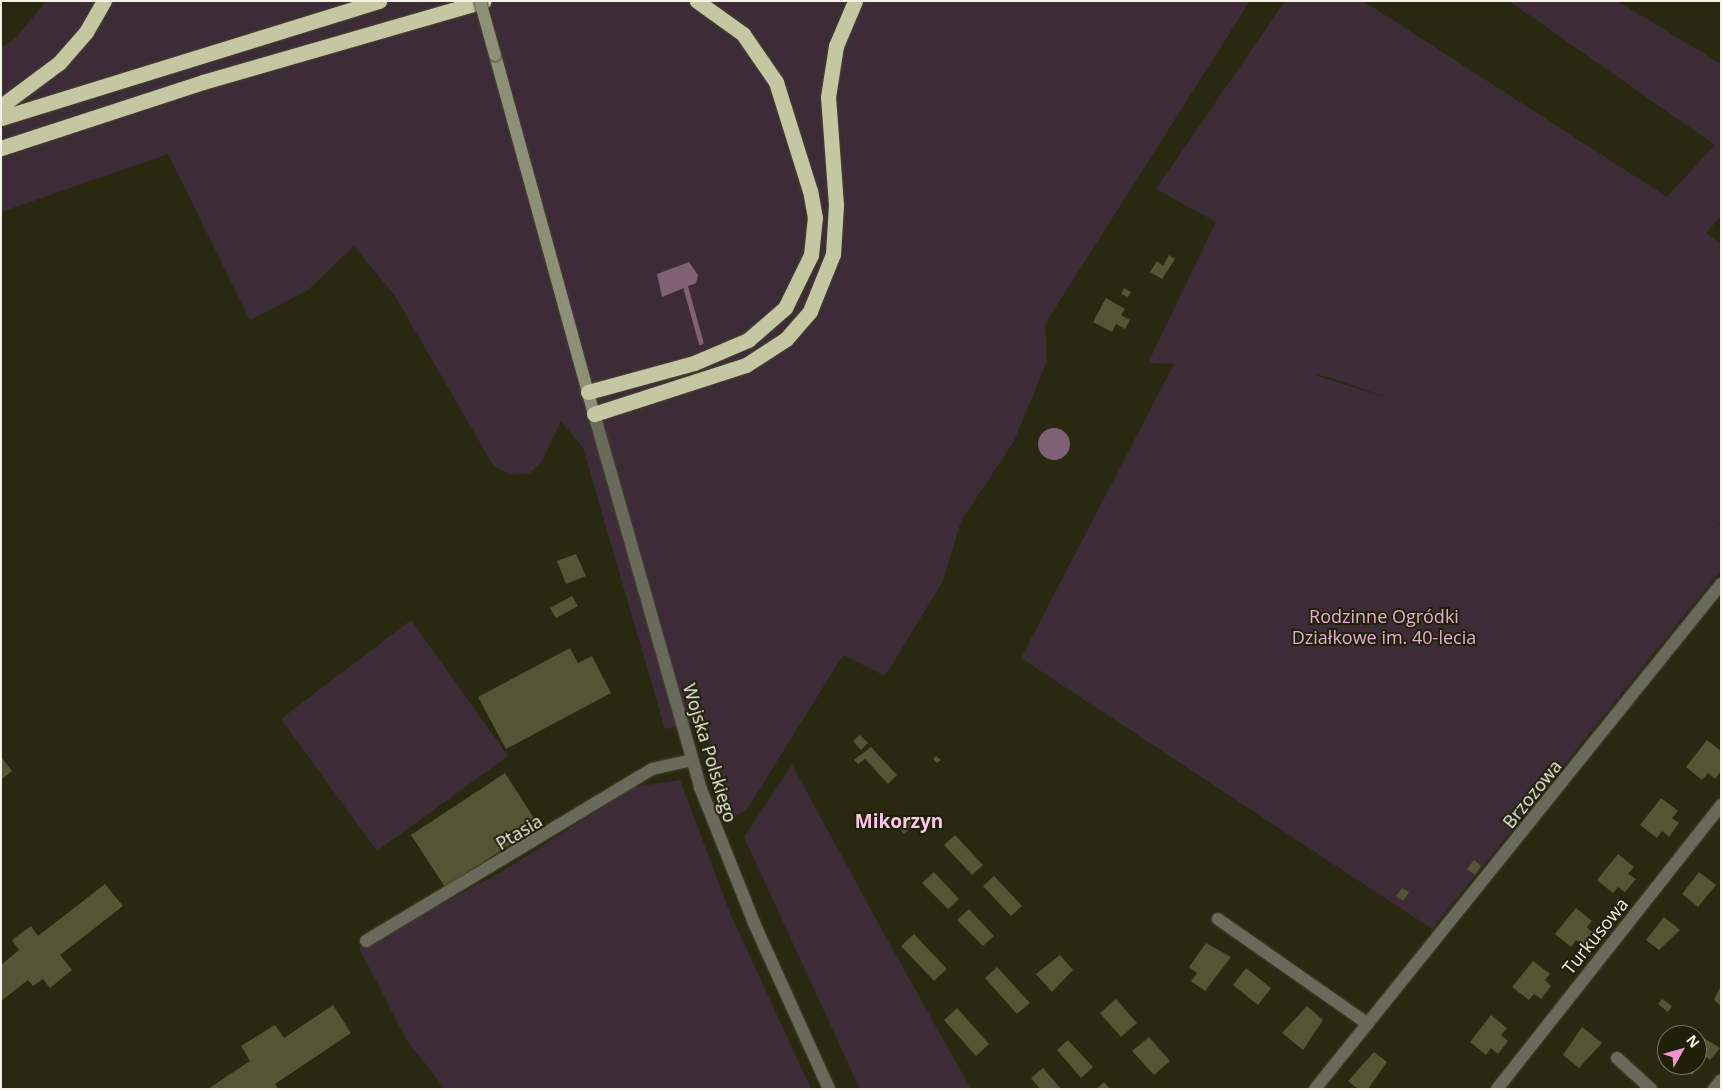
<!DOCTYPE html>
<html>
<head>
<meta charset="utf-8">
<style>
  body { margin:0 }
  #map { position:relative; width:1722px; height:1090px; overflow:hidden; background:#292912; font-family:"Open Sans",sans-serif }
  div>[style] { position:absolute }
  .green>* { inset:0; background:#3d2c37 }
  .water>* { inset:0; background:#7f6075 }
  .round { border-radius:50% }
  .stream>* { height:4.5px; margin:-2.25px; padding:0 2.25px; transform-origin:2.25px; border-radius:2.25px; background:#7f6075 }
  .building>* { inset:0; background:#545534 }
  .roads { filter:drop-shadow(0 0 1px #454530) drop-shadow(0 0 1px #454530) }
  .minor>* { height:12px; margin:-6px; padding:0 6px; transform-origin:6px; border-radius:6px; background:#696a5b }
  .tertiary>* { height:12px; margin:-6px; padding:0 6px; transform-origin:6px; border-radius:6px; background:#696a5b }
  .secondary>* { height:12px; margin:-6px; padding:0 6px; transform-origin:6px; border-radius:6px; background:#8e8f78 }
  .motorway>* { height:15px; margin:-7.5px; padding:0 7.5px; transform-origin:7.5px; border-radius:7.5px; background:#c4c7a1 }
  .bridges { filter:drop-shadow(0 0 1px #454530) drop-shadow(0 0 1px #454530) }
  .secondary-bridge>* { height:12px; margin:-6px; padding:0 6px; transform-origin:6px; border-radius:6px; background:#8e8f78 }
  span { translate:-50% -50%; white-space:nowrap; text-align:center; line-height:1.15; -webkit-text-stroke:4px #1f2008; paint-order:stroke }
  .park-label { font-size:18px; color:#e5add2 }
  .street-label { font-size:18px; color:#f3f4e5 }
  .neighbourhood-label { font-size:19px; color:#fec5ea; font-weight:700 }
  .frame { position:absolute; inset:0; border:2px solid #f3f4e5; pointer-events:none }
  .north { position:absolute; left:1657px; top:1025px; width:50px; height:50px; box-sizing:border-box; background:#1f2008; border:1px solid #747560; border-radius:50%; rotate:52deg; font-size:14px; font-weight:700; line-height:20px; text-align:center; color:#f3f4e5 }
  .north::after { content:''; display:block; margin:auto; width:18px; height:22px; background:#f391d5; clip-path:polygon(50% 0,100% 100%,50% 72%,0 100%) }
</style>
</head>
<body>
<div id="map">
  <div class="green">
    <i style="clip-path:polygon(46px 1px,1250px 1px,1045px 324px,1047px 361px,1014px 441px,961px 521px,943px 581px,885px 676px,843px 655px,746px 811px,731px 817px,702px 721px,665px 729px,583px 448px,561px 421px,542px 461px,530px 473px,511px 475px,493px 465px,395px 296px,354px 246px,308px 290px,250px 320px,168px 154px,1px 212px,1px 48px,17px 37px)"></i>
    <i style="clip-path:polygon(evenodd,1285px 1px,1363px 1px,1667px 197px,1715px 145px,1509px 1px,1617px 1px,1721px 64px,1721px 216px,1706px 233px,1721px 244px,1721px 525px,1710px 519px,1721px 526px,1721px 570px,1432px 929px,1021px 658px,1174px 364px,1148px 363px,1216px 222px,1156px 189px,1285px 1px,1317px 375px,1325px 376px,1395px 400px,1317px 376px,1317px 375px)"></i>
    <i style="clip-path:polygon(411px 620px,508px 756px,377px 851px,281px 719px)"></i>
    <i style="clip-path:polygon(792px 765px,882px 930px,971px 1089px,860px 1089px,744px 837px)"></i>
    <i style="clip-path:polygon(680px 780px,730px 913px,811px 1089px,445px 1089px,406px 1039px,359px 948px,503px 871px,634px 787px)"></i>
  </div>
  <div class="water">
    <i style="clip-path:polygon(689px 262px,698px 275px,696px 283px,662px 297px,657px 274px)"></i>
    <i class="round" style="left:1038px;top:428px;width:32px;height:32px"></i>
  </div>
  <div class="stream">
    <i style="left:686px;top:288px;width:56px;rotate:74.5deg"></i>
  </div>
  <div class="building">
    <i style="clip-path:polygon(1169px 255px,1175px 259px,1162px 279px,1150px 272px,1157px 261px,1163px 266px)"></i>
    <i style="clip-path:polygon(1124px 288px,1131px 292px,1128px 297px,1121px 294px)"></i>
    <i style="clip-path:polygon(1106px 298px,1125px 309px,1121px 315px,1130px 320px,1125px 329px,1116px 324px,1112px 332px,1093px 322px)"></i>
    <i style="clip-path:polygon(576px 554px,586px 576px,566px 584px,557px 561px)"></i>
    <i style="clip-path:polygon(572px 596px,578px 606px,556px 618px,550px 608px)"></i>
    <i style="clip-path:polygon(570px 648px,578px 663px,592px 656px,611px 693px,506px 749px,478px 697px)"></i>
    <i style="clip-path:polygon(860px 735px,868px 743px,861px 750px,853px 741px)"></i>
    <i style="clip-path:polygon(1707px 740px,1721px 751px,1721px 771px,1715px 779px,1708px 773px,1702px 780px,1686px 767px)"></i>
    <i style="clip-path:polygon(871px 747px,897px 775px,888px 784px,865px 759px,858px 764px,854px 760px)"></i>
    <i style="clip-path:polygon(936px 756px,941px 760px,937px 763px,933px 759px)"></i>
    <i style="clip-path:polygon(1px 757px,12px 771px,1px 780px)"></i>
    <i style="clip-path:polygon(505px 773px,539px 826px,445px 887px,411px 835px)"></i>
    <i style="clip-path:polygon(1661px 798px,1678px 811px,1672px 818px,1679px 823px,1669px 837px,1662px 831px,1657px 838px,1640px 825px)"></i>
    <i style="clip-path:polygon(908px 818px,914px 825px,904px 834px,898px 827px)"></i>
    <i style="clip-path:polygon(955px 835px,983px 865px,972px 875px,944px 845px)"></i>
    <i style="clip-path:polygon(1618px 854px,1634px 867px,1628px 874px,1636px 879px,1625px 892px,1618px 887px,1613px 893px,1597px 880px)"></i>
    <i style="clip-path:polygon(1474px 860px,1481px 866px,1475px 875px,1467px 869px)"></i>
    <i style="clip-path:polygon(934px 872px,959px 899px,948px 909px,922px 883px)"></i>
    <i style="clip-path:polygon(1699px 872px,1716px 885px,1698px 907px,1682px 894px)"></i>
    <i style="clip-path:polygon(994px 876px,1022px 906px,1011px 916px,983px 886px)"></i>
    <i style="clip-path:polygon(105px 884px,123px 906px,60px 955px,72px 970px,50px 988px,43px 979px,33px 986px,28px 980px,1px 1001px,1px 965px,19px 950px,12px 940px,31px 926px,38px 936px)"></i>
    <i style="clip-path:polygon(1402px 888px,1409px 892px,1403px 901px,1396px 896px)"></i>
    <i style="clip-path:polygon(1576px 908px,1592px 921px,1587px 927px,1593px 933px,1583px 946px,1576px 940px,1571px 947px,1555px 934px)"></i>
    <i style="clip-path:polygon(969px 909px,994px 936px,983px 946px,957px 920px)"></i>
    <i style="clip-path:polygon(1664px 917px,1680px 930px,1659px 950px,1646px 940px)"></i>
    <i style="clip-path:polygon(914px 934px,947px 969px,934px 981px,901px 946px)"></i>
    <i style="clip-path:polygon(1206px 943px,1231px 957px,1205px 991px,1191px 981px,1197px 973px,1189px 967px)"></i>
    <i style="clip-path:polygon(1060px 955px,1073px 970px,1052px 992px,1036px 974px)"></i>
    <i style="clip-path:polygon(1533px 961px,1550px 974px,1545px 980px,1551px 986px,1541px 999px,1534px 994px,1529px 1000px,1512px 987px)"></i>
    <i style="clip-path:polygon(997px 967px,1030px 1003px,1017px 1014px,985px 978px)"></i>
    <i style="clip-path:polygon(1246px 968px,1271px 988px,1258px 1005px,1233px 985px)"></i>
    <i style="clip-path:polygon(1721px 985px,1721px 1006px,1714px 1000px)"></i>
    <i style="clip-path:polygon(1116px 999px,1137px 1023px,1121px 1037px,1100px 1013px)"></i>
    <i style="clip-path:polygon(1662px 999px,1672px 1006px,1668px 1012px,1658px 1004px)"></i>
    <i style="clip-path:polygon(333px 1005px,351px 1033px,275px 1084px,278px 1089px,208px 1089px,250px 1061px,241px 1046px,275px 1025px,284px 1038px)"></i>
    <i style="clip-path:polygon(1307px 1006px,1323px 1020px,1303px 1050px,1282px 1033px)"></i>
    <i style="clip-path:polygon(957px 1008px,989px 1044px,976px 1056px,944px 1020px)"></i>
    <i style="clip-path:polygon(1491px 1015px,1507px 1028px,1501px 1035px,1508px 1041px,1498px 1054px,1491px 1048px,1486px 1055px,1470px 1042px)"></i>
    <i style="clip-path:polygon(1582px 1027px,1602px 1043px,1579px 1068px,1563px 1055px)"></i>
    <i style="clip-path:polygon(1688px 1028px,1720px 1048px,1710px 1060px,1704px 1055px,1697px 1064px,1697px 1035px,1683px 1035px)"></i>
    <i style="clip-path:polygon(1149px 1037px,1170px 1061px,1154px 1075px,1132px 1051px)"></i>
    <i style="clip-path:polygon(1068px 1040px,1093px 1067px,1081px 1078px,1057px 1050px)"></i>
    <i style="clip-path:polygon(1374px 1052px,1387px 1062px,1368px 1089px,1358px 1089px,1348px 1081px)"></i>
    <i style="clip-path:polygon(1677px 1065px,1697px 1065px,1699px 1066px,1692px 1075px)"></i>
    <i style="clip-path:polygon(1043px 1068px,1061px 1089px,1040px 1089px,1031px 1078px)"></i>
    <i style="clip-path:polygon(1104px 1082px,1110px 1089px,1096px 1089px)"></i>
  </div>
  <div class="roads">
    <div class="minor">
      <i style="left:1218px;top:919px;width:183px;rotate:35deg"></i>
      <i style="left:366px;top:941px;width:334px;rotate:-31deg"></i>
      <i style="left:652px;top:769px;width:41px;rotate:-12.7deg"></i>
      <i style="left:1617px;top:1058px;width:46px;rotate:42.4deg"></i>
      <i style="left:1315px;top:1089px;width:648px;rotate:-51.2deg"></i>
      <i style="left:1497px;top:1089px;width:362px;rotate:-51.7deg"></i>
      <i style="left:1714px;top:1089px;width:11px;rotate:-52deg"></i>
    </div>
    <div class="tertiary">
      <i style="left:594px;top:414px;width:388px;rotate:74.1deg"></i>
      <i style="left:700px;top:787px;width:146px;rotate:68.3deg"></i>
      <i style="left:754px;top:923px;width:182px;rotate:65.7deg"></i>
    </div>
    <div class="secondary">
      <i style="left:495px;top:55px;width:372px;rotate:74.6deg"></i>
    </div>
    <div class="motorway">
      <i style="left:1px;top:106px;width:72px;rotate:-36.6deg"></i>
      <i style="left:59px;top:63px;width:41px;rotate:-48.9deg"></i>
      <i style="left:86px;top:32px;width:36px;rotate:-60deg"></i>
      <i style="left:1px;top:118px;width:396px;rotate:-17.2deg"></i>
      <i style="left:1px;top:148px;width:213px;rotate:-18.1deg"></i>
      <i style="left:203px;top:82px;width:292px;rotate:-16.1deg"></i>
      <i style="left:588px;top:392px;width:110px;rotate:-15.3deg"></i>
      <i style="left:694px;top:363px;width:59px;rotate:-23.1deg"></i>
      <i style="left:748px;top:340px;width:49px;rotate:-40.9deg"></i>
      <i style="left:785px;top:308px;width:59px;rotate:-63.9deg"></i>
      <i style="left:811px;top:255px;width:37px;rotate:-84deg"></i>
      <i style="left:815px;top:218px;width:27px;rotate:-100deg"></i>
      <i style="left:810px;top:191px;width:114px;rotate:-107.3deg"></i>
      <i style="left:776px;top:82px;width:58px;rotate:-124.5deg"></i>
      <i style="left:743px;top:34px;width:57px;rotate:-144.3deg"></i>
      <i style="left:594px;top:414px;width:160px;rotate:-17.9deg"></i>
      <i style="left:746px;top:365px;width:48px;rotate:-33deg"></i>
      <i style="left:786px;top:339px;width:37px;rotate:-49deg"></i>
      <i style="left:810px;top:311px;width:61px;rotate:-68deg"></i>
      <i style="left:833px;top:254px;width:49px;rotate:-86.5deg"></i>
      <i style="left:836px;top:205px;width:108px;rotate:-94.2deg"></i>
      <i style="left:828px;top:97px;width:52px;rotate:-81.1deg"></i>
      <i style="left:836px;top:46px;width:49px;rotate:-67.1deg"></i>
    </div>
  </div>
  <div class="bridges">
    <div class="secondary-bridge">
      <i style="left:480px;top:1px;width:56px;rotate:74.5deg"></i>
    </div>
  </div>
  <div class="park-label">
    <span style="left:1384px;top:627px">Rodzinne Ogródki<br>Działkowe im. 40-lecia</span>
  </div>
  <div class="street-label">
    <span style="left:710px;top:753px;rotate:73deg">Wojska Polskiego</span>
    <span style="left:1532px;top:794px;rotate:-51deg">Brzozowa</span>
    <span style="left:519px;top:832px;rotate:-31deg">Ptasia</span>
    <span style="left:1595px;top:936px;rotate:-51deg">Turkusowa</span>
  </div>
  <div class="neighbourhood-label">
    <span style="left:899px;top:822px">Mikorzyn</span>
  </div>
  <div class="frame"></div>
  <div class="north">N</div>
</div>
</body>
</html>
